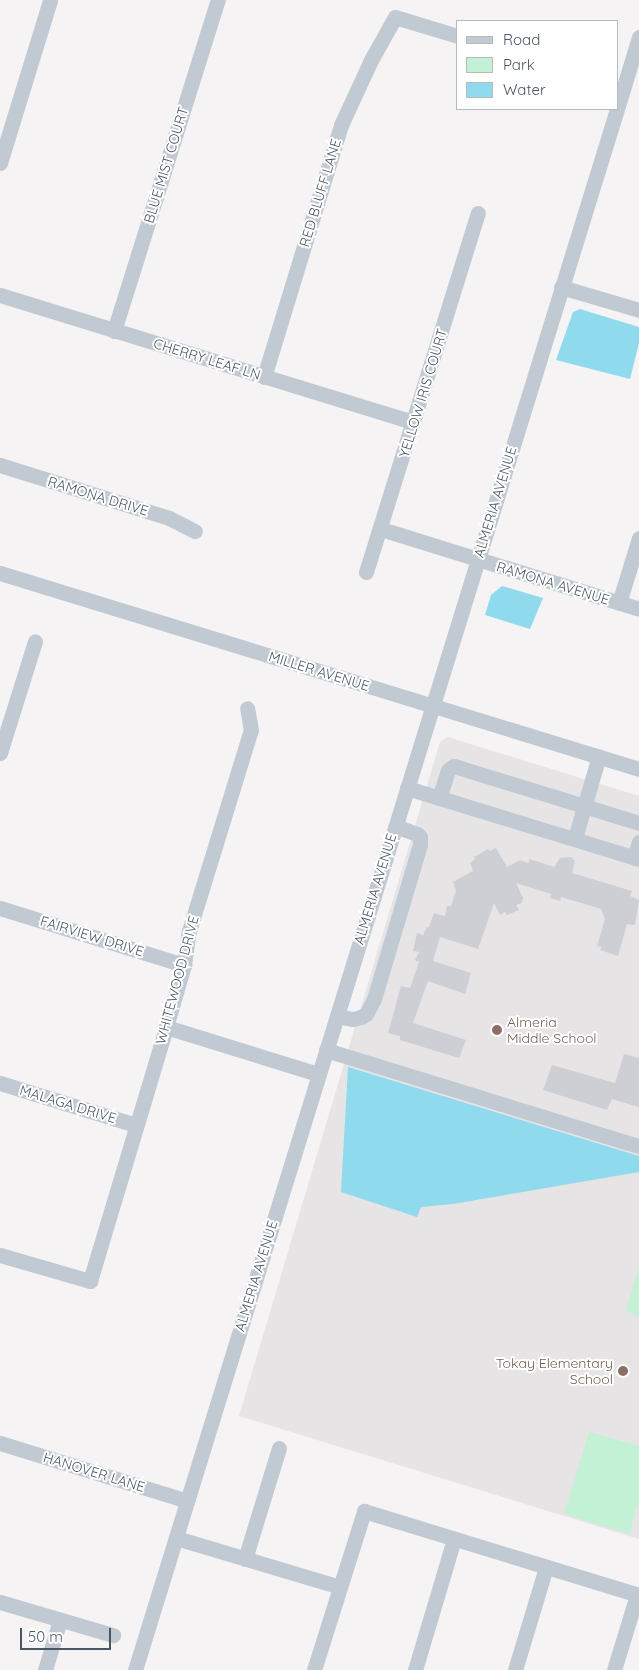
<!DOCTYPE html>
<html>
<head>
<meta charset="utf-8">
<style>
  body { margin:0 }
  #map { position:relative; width:639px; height:1670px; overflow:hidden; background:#f5f3f3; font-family:Quicksand,sans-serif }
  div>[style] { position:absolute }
  .education>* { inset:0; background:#e6e4e5 }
  .green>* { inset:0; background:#c3f1d5 }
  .water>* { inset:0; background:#90daee }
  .building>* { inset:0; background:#cdcfd5 }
  .minor>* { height:15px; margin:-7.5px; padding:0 7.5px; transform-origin:7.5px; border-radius:7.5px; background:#c1cad2 }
  .dots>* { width:14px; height:14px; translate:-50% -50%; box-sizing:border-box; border:2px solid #fff; border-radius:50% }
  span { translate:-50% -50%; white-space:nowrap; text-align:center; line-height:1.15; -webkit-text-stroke:4px #fff; paint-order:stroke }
  .street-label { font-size:14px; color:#4a5661 }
  .education-label { font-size:14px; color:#785e54 }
  .left { translate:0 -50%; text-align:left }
  .right { translate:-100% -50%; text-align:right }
  .legend { position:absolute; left:456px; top:20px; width:162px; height:90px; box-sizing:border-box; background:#fff; border:1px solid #b7bbc0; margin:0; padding:6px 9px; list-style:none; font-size:15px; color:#4a5661 }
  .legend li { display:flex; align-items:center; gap:10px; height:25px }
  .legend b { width:25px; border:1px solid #b7bbc0 }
  .scale { position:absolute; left:20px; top:1628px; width:91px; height:22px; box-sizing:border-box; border:2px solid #4a5661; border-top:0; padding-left:6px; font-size:15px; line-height:18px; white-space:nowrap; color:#4a5661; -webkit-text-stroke:4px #fff; paint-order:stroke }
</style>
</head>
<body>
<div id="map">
  <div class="education">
    <i style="clip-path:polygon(448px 737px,639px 796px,639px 1539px,239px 1416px,440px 742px)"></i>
  </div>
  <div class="green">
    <i style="clip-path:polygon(639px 1267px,639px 1318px,626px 1310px)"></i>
    <i style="clip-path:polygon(589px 1432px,639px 1446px,639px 1501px,629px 1534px,564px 1514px)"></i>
  </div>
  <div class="water">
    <i style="clip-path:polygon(580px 309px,639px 327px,639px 343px,630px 379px,556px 360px,573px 312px)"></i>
    <i style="clip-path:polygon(502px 586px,543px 598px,530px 629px,485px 615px,491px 595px)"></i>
    <i style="clip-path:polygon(348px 1067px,639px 1156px,639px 1172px,453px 1204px,421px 1207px,417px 1217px,341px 1192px)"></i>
  </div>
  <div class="building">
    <i style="clip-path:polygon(496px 848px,507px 867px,520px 860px,528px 863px,530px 859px,554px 867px,560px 858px,571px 857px,575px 861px,572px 873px,632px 891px,630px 896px,639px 900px,635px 925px,627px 924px,618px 956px,600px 950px,602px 947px,597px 946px,605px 919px,601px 909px,561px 897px,560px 901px,550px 898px,551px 894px,516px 883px,523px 898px,522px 903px,516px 905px,519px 910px,507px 915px,505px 912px,500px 915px,494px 903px,478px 949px,440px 937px,433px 961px,471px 973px,465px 994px,428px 981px,413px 1023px,466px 1040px,459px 1058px,400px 1040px,400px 1036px,388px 1033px,401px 986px,410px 988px,419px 962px,415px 960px,419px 952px,413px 951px,417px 933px,423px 935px,427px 927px,429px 927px,434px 913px,445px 916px,447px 906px,451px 906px,456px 891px,453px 882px,473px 871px,470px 863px,475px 859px,474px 857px,488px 849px,490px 851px)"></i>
    <i style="clip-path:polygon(624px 1054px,639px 1058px,639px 1107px,612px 1099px,607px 1110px,543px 1090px,552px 1065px,615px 1083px)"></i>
  </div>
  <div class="minor">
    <i style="left:618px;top:106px;width:72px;rotate:-73.1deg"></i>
    <i style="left:0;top:163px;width:170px;rotate:-72.9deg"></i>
    <i style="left:561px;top:287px;width:81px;rotate:16.4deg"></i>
    <i style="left:0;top:295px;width:432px;rotate:17.1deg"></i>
    <i style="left:114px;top:331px;width:347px;rotate:-72.6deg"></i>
    <i style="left:264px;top:377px;width:264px;rotate:-73deg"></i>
    <i style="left:341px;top:125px;width:72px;rotate:-65.2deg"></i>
    <i style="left:371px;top:60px;width:49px;rotate:-60.8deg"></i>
    <i style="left:395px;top:17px;width:66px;rotate:16.8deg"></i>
    <i style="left:0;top:465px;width:177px;rotate:17.4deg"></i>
    <i style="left:169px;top:518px;width:29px;rotate:27deg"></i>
    <i style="left:381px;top:529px;width:270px;rotate:17.2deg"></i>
    <i style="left:366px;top:572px;width:376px;rotate:-72.7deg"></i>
    <i style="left:0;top:573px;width:668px;rotate:17.05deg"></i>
    <i style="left:619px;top:603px;width:68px;rotate:-72.9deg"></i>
    <i style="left:0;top:753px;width:117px;rotate:-72.6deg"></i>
    <i style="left:407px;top:788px;width:243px;rotate:17deg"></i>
    <i style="left:439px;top:798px;width:29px;rotate:-72deg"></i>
    <i style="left:448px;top:770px;width:7px;rotate:-34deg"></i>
    <i style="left:454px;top:766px;width:194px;rotate:17.1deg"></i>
    <i style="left:575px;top:838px;width:85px;rotate:-73.7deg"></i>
    <i style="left:634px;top:858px;width:17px;rotate:-73deg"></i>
    <i style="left:0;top:908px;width:193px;rotate:17.2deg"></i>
    <i style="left:337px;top:1016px;width:16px;rotate:11deg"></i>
    <i style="left:353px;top:1019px;width:8px;rotate:-14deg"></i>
    <i style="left:361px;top:1017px;width:6px;rotate:-31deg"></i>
    <i style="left:366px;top:1014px;width:17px;rotate:-62deg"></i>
    <i style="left:374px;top:999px;width:161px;rotate:-73.4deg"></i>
    <i style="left:420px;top:845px;width:8px;rotate:-90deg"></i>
    <i style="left:420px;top:837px;width:4px;rotate:-135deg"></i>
    <i style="left:417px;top:834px;width:23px;rotate:-160deg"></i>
    <i style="left:166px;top:1027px;width:159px;rotate:17.2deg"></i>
    <i style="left:326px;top:1050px;width:327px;rotate:17.1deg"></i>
    <i style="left:0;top:1083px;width:142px;rotate:17.2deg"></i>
    <i style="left:0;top:1255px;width:94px;rotate:16.1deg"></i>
    <i style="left:90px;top:1281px;width:265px;rotate:-73.3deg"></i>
    <i style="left:166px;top:1027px;width:65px;rotate:-73.8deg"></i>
    <i style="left:184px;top:965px;width:34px;rotate:-82deg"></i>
    <i style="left:189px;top:931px;width:210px;rotate:-72.9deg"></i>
    <i style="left:251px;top:730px;width:22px;rotate:-100deg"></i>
    <i style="left:0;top:1443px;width:196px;rotate:17.2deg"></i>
    <i style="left:176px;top:1538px;width:171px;rotate:16.6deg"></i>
    <i style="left:245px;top:1559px;width:116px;rotate:-73deg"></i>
    <i style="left:0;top:1602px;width:118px;rotate:16.3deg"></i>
    <i style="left:45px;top:1670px;width:52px;rotate:-73.3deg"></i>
    <i style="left:135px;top:1670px;width:1634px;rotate:-72.84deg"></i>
    <i style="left:314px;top:1670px;width:167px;rotate:-72.5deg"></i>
    <i style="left:364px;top:1511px;width:288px;rotate:17deg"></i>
    <i style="left:415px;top:1670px;width:137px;rotate:-73.4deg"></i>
    <i style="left:515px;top:1670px;width:108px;rotate:-73.2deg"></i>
    <i style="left:614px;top:1670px;width:78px;rotate:-73deg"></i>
  </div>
  <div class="dots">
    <i style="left:497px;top:1030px;background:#8d6e63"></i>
    <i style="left:623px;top:1371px;background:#8d6e63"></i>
  </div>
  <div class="street-label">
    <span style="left:166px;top:165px;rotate:-73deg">BLUE MIST COURT</span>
    <span style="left:320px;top:193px;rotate:-73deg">RED BLUFF LANE</span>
    <span style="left:207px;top:359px;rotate:17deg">CHERRY LEAF LN</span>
    <span style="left:423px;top:393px;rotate:-73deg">YELLOW IRIS COURT</span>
    <span style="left:98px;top:496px;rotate:17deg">RAMONA DRIVE</span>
    <span style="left:495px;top:502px;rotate:-73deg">ALMERIA AVENUE</span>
    <span style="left:553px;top:583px;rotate:17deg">RAMONA AVENUE</span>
    <span style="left:319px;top:671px;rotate:17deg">MILLER AVENUE</span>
    <span style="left:375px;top:889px;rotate:-73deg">ALMERIA AVENUE</span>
    <span style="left:92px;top:936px;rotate:17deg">FAIRVIEW DRIVE</span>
    <span style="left:177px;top:980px;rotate:-75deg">WHITEWOOD DRIVE</span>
    <span style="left:68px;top:1104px;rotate:17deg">MALAGA DRIVE</span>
    <span style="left:256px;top:1276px;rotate:-73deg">ALMERIA AVENUE</span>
    <span style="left:94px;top:1472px;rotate:17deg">HANOVER LANE</span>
  </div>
  <div class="education-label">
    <span class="left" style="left:507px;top:1030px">Almeria<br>Middle School</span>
    <span class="right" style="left:613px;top:1371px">Tokay Elementary<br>School</span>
  </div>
  <ul class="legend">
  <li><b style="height:6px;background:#c1cad2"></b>Road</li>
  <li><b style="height:14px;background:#c3f1d5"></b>Park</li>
  <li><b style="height:14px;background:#90daee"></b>Water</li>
  </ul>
  <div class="scale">50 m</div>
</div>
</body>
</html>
